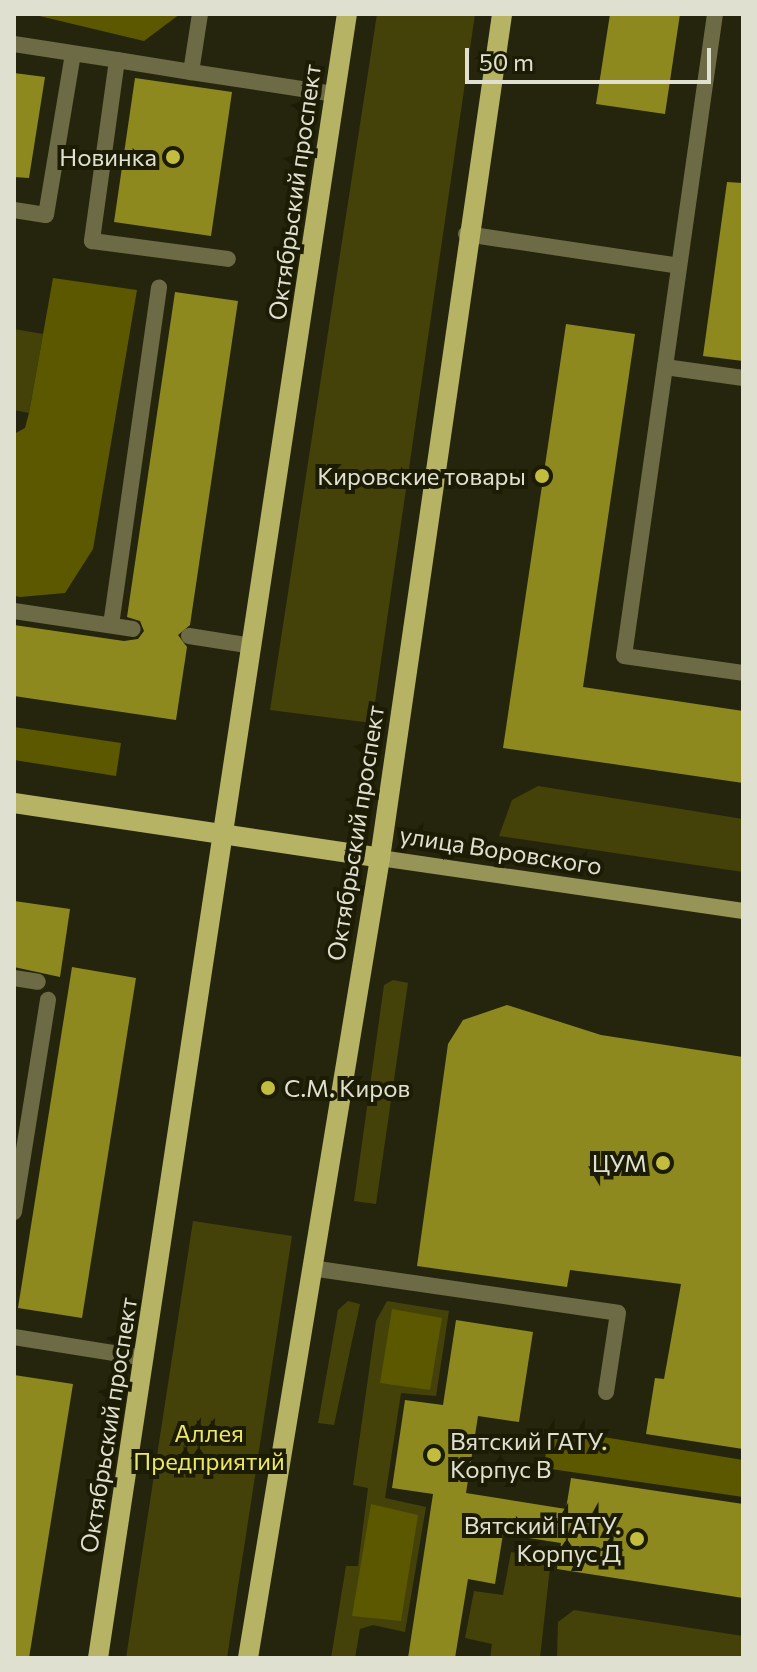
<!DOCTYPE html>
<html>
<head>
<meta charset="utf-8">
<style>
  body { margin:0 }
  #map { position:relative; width:757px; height:1672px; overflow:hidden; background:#25250d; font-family:Commissioner,sans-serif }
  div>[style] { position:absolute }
  .green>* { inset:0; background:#454209 }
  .forest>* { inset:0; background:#5b5800 }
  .building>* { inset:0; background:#8d891f }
  .service>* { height:16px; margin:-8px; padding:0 8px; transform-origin:8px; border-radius:8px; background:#6c6b46 }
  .secondary>* { height:16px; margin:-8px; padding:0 8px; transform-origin:8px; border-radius:8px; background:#969457 }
  .primary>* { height:20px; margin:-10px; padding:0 10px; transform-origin:10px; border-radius:10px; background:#b6b464 }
  .dots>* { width:22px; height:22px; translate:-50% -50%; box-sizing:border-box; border:4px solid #1c1b04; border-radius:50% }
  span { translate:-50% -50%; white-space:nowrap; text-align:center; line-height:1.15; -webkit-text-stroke:8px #1c1b04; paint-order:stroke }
  .poi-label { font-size:24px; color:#e0e0d1 }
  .right { translate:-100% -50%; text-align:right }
  .left { translate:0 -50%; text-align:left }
  .street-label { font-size:24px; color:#e0e0d1 }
  .park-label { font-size:24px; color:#ece866 }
  .frame { position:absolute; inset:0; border:16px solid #e0e0d1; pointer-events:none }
  .scale { position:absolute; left:465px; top:48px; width:246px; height:36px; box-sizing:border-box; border:4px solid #e0e0d1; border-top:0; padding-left:10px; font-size:24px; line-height:28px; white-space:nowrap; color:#e0e0d1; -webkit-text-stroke:6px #1c1b04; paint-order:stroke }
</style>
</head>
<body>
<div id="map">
  <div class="green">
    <i style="clip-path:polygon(377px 14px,475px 14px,372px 723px,270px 710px)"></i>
    <i style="clip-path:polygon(14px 329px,43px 334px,29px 413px,14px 410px)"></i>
    <i style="clip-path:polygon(538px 786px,743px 819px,743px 872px,499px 836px,512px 800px)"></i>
    <i style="clip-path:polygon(393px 980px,408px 983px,376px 1204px,354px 1201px,384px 985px)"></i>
    <i style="clip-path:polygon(193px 1221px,292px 1236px,227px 1658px,126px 1658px)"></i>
    <i style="clip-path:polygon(348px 1301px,360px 1304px,334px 1425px,318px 1423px,338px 1310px)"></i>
    <i style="clip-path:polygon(387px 1301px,449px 1311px,436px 1396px,401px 1393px,385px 1498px,426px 1507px,405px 1632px,373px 1625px,360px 1629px,355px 1658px,331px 1658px,346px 1566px,358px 1566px,368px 1488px,353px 1485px,376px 1321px)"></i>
    <i style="clip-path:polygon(511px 1552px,551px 1558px,540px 1658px,490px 1658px,492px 1644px,465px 1638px,474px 1591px,503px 1595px)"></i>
    <i style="clip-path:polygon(574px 1610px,743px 1636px,743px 1658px,557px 1658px,558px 1622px)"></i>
  </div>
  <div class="forest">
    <i style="clip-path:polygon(31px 14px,180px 14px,144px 41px)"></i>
    <i style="clip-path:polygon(53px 278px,137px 290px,93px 549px,65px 593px,20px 597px,14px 596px,14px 434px,25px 428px,29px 413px)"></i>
    <i style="clip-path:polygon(14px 727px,121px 743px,116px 776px,14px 760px)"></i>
    <i style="clip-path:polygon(392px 1309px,442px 1318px,430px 1390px,380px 1383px)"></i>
    <i style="clip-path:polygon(549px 1428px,743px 1460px,743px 1497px,544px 1468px)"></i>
    <i style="clip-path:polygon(371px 1504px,418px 1515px,401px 1621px,352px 1616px)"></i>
  </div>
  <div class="building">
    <i style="clip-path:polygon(610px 14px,680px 14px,665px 114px,596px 104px)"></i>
    <i style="clip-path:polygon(14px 73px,45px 77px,29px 178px,14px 177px)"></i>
    <i style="clip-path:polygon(135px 78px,232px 92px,211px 236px,114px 222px)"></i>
    <i style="clip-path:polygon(727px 182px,743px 183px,743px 361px,703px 356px)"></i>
    <i style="clip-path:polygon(175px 292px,238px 301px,190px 625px,178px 635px,187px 647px,176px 720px,14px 696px,14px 625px,124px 641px,138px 639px,144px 631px,140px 621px,127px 617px)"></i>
    <i style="clip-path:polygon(566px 324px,635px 334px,583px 687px,743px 711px,743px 783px,503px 748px)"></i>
    <i style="clip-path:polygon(14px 901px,70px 909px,60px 977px,14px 967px)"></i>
    <i style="clip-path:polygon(72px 967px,136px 978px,82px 1318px,18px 1308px)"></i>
    <i style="clip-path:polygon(507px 1005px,601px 1035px,743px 1057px,743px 1449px,646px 1434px,655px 1378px,664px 1379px,681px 1284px,570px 1270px,567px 1287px,417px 1266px,448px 1044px,463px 1020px)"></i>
    <i style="clip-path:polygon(456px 1320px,533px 1332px,519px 1422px,478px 1416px,466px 1493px,566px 1509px,571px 1478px,743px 1504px,743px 1598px,557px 1569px,561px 1543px,503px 1534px,495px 1584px,468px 1579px,455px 1658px,408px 1658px,433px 1494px,392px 1488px,405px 1400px,443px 1405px)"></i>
    <i style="clip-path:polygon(14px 1375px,73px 1384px,29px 1658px,14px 1658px)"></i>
  </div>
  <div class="service">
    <i style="left:200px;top:14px;width:59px;rotate:98.8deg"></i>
    <i style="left:191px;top:72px;width:146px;rotate:8.7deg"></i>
    <i style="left:715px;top:14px;width:648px;rotate:98.07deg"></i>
    <i style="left:624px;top:656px;width:120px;rotate:8.1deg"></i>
    <i style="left:14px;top:44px;width:104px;rotate:8.8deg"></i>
    <i style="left:191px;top:72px;width:75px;rotate:-170.8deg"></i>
    <i style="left:117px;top:60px;width:183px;rotate:97.9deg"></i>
    <i style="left:92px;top:241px;width:137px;rotate:7.5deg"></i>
    <i style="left:14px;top:210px;width:32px;rotate:9deg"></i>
    <i style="left:46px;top:215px;width:163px;rotate:-80.5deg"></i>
    <i style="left:466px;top:234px;width:215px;rotate:8.5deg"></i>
    <i style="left:665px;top:367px;width:79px;rotate:8deg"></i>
    <i style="left:14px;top:611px;width:120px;rotate:8.6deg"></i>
    <i style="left:111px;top:625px;width:341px;rotate:-81.9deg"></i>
    <i style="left:189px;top:636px;width:65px;rotate:8.9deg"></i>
    <i style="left:14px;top:978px;width:24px;rotate:9deg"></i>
    <i style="left:14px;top:1212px;width:215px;rotate:-80.9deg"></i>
    <i style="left:311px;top:1268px;width:310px;rotate:8.3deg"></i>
    <i style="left:618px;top:1313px;width:80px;rotate:98.6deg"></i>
    <i style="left:14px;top:1337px;width:133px;rotate:9.1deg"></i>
  </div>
  <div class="secondary">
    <i style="left:380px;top:858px;width:367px;rotate:8.3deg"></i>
  </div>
  <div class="primary">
    <i style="left:14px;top:803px;width:370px;rotate:8.5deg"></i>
    <i style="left:98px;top:1658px;width:1663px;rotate:-81.39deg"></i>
    <i style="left:248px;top:1658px;width:811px;rotate:-80.63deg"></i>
    <i style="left:380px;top:858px;width:853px;rotate:-81.77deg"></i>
  </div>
  <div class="dots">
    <i style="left:173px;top:157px;background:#c2bd3f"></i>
    <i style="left:542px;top:476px;background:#c2bd3f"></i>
    <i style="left:268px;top:1088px;background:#c2bd3f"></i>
    <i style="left:663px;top:1163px;background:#c2bd3f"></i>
    <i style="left:434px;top:1455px;background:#c2bd3f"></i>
    <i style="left:637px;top:1539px;background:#c2bd3f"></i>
  </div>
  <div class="poi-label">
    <span class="right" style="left:157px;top:157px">Новинка</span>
    <span class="right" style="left:526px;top:476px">Кировские товары</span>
    <span class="left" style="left:284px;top:1088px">С.М. Киров</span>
    <span class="right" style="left:647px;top:1163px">ЦУМ</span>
    <span class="left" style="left:450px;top:1455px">Вятский ГАТУ.<br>Корпус В</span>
    <span class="right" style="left:621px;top:1539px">Вятский ГАТУ.<br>Корпус Д</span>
  </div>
  <div class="street-label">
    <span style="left:294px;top:192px;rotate:-82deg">Октябрьский проспект</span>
    <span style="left:355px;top:833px;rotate:-81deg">Октябрьский проспект</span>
    <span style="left:501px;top:850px;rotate:9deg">улица Воровского</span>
    <span style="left:108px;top:1425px;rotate:-81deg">Октябрьский проспект</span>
  </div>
  <div class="park-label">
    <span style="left:209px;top:1447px">Аллея<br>Предприятий</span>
  </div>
  <div class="frame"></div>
  <div class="scale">50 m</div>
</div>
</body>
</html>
